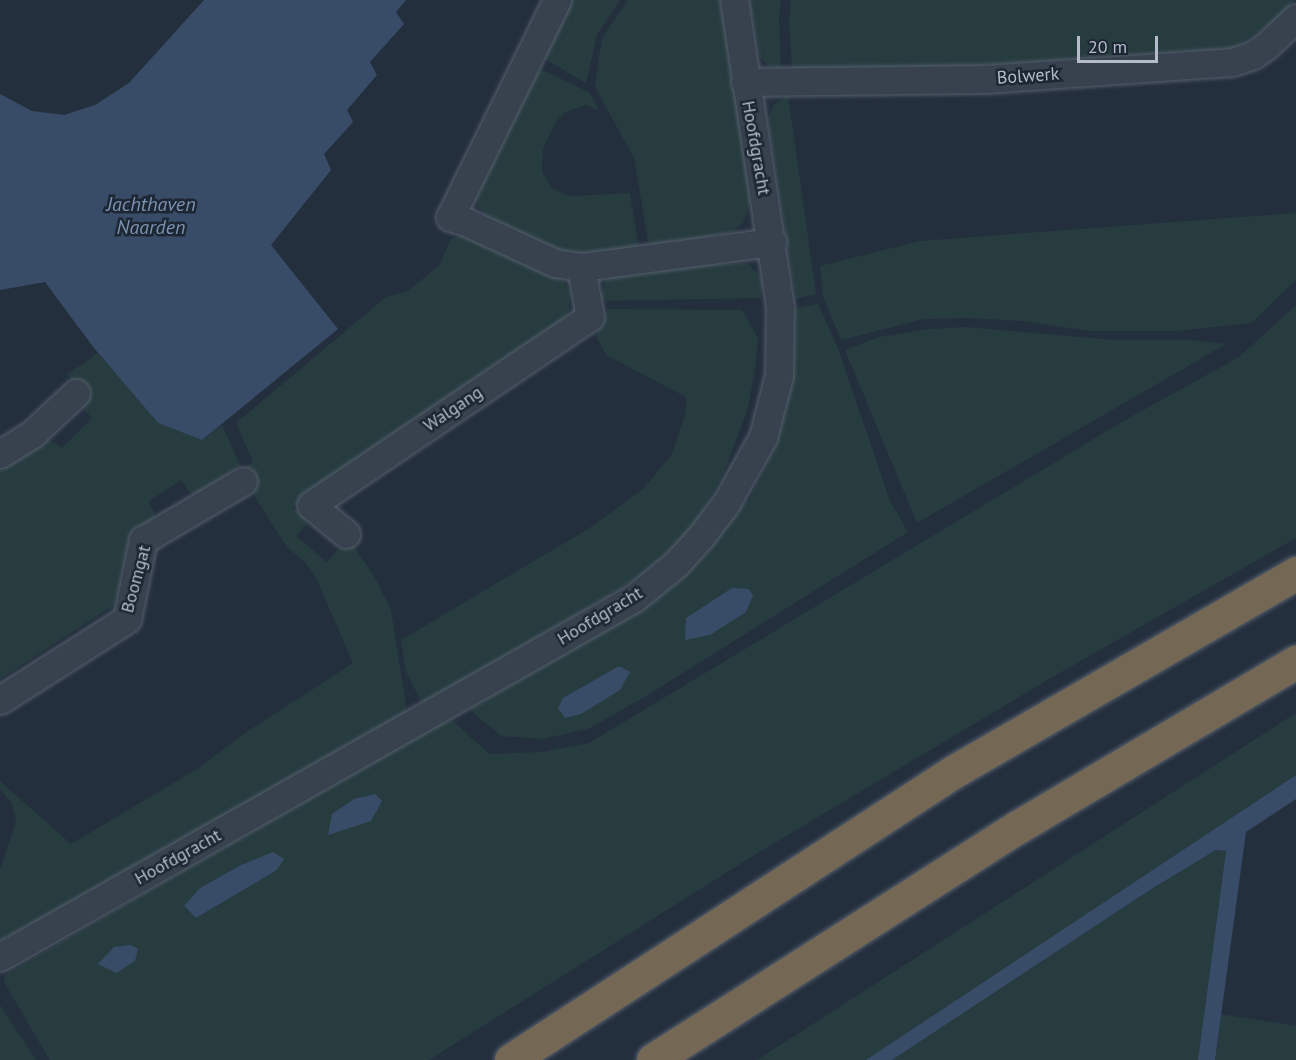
<!DOCTYPE html>
<html>
<head>
<meta charset="utf-8">
<style>
  body { margin:0 }
  #map { position:relative; width:1296px; height:1060px; overflow:hidden; background:#242f3e; font-family:"PT Sans",sans-serif }
  div>[style] { position:absolute }
  .green>* { inset:0; background:#263c3f }
  .water>* { inset:0; background:#394c67 }
  .roads { filter:drop-shadow(0 0 2px #565f6c) drop-shadow(0 0 2px #565f6c) }
  .minor>* { height:27px; margin:-13.5px; padding:0 13.5px; transform-origin:13.5px; border-radius:13.5px; background:#38414e }
  .motorway>* { height:33px; margin:-16.5px; padding:0 16.5px; transform-origin:16.5px; border-radius:16.5px; background:#746855 }
  span { translate:-50% -50%; white-space:nowrap; text-align:center; line-height:1.15; -webkit-text-stroke:5px #1d2633; paint-order:stroke }
  .street-label { font-size:18px; color:#b4bcc9 }
  .water-label { font-size:20px; color:#7c92b1; font-style:italic }
  .scale { position:absolute; left:1077px; top:36px; width:81px; height:27px; box-sizing:border-box; border:3px solid #b4bcc9; border-top:0; padding-left:8px; font-size:18px; line-height:21px; white-space:nowrap; color:#b4bcc9; -webkit-text-stroke:4px #1d2633; paint-order:stroke }
</style>
</head>
<body>
<div id="map">
  <div class="green">
    <i style="clip-path:polygon(570px 0,620px 0,597px 35px,586px 83px,542px 57px)"></i>
    <i style="clip-path:polygon(628px 0,721px 0,754px 192px,743px 223px,732px 232px,649px 247px,634px 158px,595px 87px,602px 38px)"></i>
    <i style="clip-path:polygon(749px 0,781px 0,779px 18px,781px 69px,768px 66px,760px 57px)"></i>
    <i style="clip-path:polygon(791px 0,1295px 0,1274px 21px,1234px 48px,914px 70px,803px 71px,792px 68px,789px 20px)"></i>
    <i style="clip-path:polygon(534px 66px,589px 92px,599px 110px,586px 105px,565px 112px,555px 123px,543px 149px,542px 172px,553px 189px,570px 196px,630px 193px,639px 248px,575px 257px,553px 251px,489px 218px,478px 207px,473px 197px)"></i>
    <i style="clip-path:polygon(788px 95px,816px 294px,796px 299px,768px 118px,774px 105px)"></i>
    <i style="clip-path:polygon(1296px 213px,1296px 280px,1251px 323px,1177px 331px,1089px 331px,1023px 321px,968px 318px,924px 319px,841px 340px,823px 297px,820px 266px,920px 241px)"></i>
    <i style="clip-path:polygon(466px 234px,559px 275px,570px 290px,569px 311px,561px 322px,292px 507px,305px 517px,307px 524px,296px 536px,327px 562px,339px 548px,344px 549px,351px 542px,377px 581px,391px 610px,407px 712px,82px 897px,0 940px,0 870px,16px 822px,12px 804px,0 789px,0 781px,71px 844px,197px 769px,239px 737px,353px 663px,317px 580px,305px 562px,287px 547px,251px 491px,257px 486px,246px 467px,253px 462px,236px 423px,386px 297px,406px 292px,424px 278px,440px 264px,451px 239px)"></i>
    <i style="clip-path:polygon(747px 263px,762px 278px,761px 298px,599px 301px,606px 280px,625px 269px)"></i>
    <i style="clip-path:polygon(818px 304px,839px 351px,890px 501px,908px 532px,648px 695px,590px 728px,543px 739px,501px 736px,469px 709px,639px 610px,671px 586px,709px 549px,742px 505px,749px 500px,769px 457px,786px 404px,795px 342px,796px 308px)"></i>
    <i style="clip-path:polygon(evenodd,1296px 305px,1296px 538px,1056px 675px,756px 854px,429px 1060px,50px 1060px,5px 984px,4px 978px,8px 973px,449px 717px,489px 754px,542px 752px,589px 743px,1120px 423px,1239px 357px,1296px 305px,239px 866px,277px 870px,196px 918px,184px 907px,200px 888px,239px 866px)"></i>
    <i style="clip-path:polygon(608px 309px,742px 310px,758px 338px,755px 368px,748px 408px,723px 475px,697px 521px,682px 539px,641px 575px,582px 612px,422px 703px,406px 672px,401px 640px,588px 529px,642px 490px,672px 454px,686px 411px,686px 397px,606px 355px,596px 336px)"></i>
    <i style="clip-path:polygon(966px 327px,1114px 340px,1190px 340px,1226px 344px,917px 523px,845px 350px,879px 337px,929px 329px)"></i>
    <i style="clip-path:polygon(98px 353px,158px 423px,202px 440px,222px 425px,240px 465px,196px 494px,190px 493px,181px 480px,148px 502px,155px 514px,154px 522px,129px 539px,114px 605px,0 679px,0 466px,46px 437px,62px 448px,92px 418px,79px 404px,85px 396px,67px 375px)"></i>
    <i style="clip-path:polygon(1296px 713px,1296px 775px,866px 1060px,757px 1060px)"></i>
    <i style="clip-path:polygon(1216px 850px,1226px 851px,1198px 1060px,892px 1060px,1153px 888px)"></i>
    <i style="clip-path:polygon(0 1005px,36px 1060px,0 1060px)"></i>
    <i style="clip-path:polygon(1221px 1014px,1296px 1026px,1296px 1060px,1215px 1060px)"></i>
  </div>
  <div class="water">
    <i style="clip-path:polygon(204px 0,406px 0,396px 12px,404px 24px,370px 62px,377px 75px,347px 110px,353px 122px,324px 154px,331px 170px,271px 245px,338px 329px,202px 440px,158px 423px,94px 348px,45px 282px,0 290px,0 94px,32px 111px,64px 115px,95px 105px,129px 83px)"></i>
    <i style="clip-path:polygon(732px 588px,749px 589px,753px 596px,746px 612px,710px 635px,685px 640px,686px 618px)"></i>
    <i style="clip-path:polygon(619px 666px,630px 672px,620px 690px,581px 714px,565px 718px,558px 708px,563px 698px)"></i>
    <i style="clip-path:polygon(1296px 775px,1296px 799px,1246px 832px,1215px 1060px,1198px 1060px,1226px 851px,1216px 850px,1153px 888px,892px 1060px,866px 1060px)"></i>
    <i style="clip-path:polygon(375px 794px,382px 801px,371px 821px,328px 835px,332px 814px,354px 799px)"></i>
    <i style="clip-path:polygon(273px 852px,284px 859px,277px 870px,196px 918px,184px 906px,200px 888px,239px 866px)"></i>
    <i style="clip-path:polygon(131px 945px,138px 949px,135px 961px,116px 973px,98px 964px,114px 947px)"></i>
  </div>
  <div class="roads">
    <div class="minor">
      <i style="left:557px;top:0;width:242px;rotate:116.2deg"></i>
      <i style="left:450px;top:217px;width:17px;rotate:17deg"></i>
      <i style="left:466px;top:222px;width:98px;rotate:24.7deg"></i>
      <i style="left:555px;top:263px;width:26px;rotate:9deg"></i>
      <i style="left:581px;top:267px;width:193px;rotate:-7.5deg"></i>
      <i style="left:745px;top:82px;width:240px;rotate:-0.7deg"></i>
      <i style="left:985px;top:79px;width:248px;rotate:-3.9deg"></i>
      <i style="left:1232px;top:62px;width:22px;rotate:-18deg"></i>
      <i style="left:1253px;top:55px;width:16px;rotate:-35deg"></i>
      <i style="left:1266px;top:46px;width:41px;rotate:-43deg"></i>
      <i style="left:0;top:454px;width:38px;rotate:-32deg"></i>
      <i style="left:32px;top:434px;width:60px;rotate:-43deg"></i>
      <i style="left:346px;top:534px;width:45px;rotate:-140.4deg"></i>
      <i style="left:311px;top:505px;width:336px;rotate:-34deg"></i>
      <i style="left:590px;top:317px;width:51px;rotate:-100.2deg"></i>
      <i style="left:0;top:700px;width:151px;rotate:-32.5deg"></i>
      <i style="left:127px;top:619px;width:81px;rotate:-78.6deg"></i>
      <i style="left:143px;top:540px;width:116px;rotate:-30.5deg"></i>
      <i style="left:0;top:957px;width:729px;rotate:-29.52deg"></i>
      <i style="left:634px;top:598px;width:54px;rotate:-39deg"></i>
      <i style="left:676px;top:564px;width:39px;rotate:-48deg"></i>
      <i style="left:702px;top:535px;width:38px;rotate:-53deg"></i>
      <i style="left:725px;top:505px;width:78px;rotate:-60.8deg"></i>
      <i style="left:763px;top:437px;width:64px;rotate:-75.5deg"></i>
      <i style="left:779px;top:375px;width:68px;rotate:-89.2deg"></i>
      <i style="left:780px;top:307px;width:310px;rotate:-98.5deg"></i>
    </div>
    <div class="motorway">
      <i style="left:511px;top:1060px;width:528px;rotate:-33.09deg"></i>
      <i style="left:953px;top:772px;width:397px;rotate:-30.1deg"></i>
      <i style="left:653px;top:1060px;width:431px;rotate:-32.6deg"></i>
      <i style="left:1016px;top:828px;width:326px;rotate:-30.7deg"></i>
    </div>
  </div>
  <div class="street-label">
    <span style="left:1028px;top:76px;rotate:-4deg">Bolwerk</span>
    <span style="left:756px;top:148px;rotate:80deg">Hoofdgracht</span>
    <span style="left:453px;top:409px;rotate:-34deg">Walgang</span>
    <span style="left:136px;top:579px;rotate:-75deg">Boomgat</span>
    <span style="left:600px;top:616px;rotate:-31deg">Hoofdgracht</span>
    <span style="left:178px;top:857px;rotate:-29deg">Hoofdgracht</span>
  </div>
  <div class="water-label">
    <span style="left:151px;top:216px">Jachthaven<br>Naarden</span>
  </div>
  <div class="scale">20 m</div>
</div>
</body>
</html>
